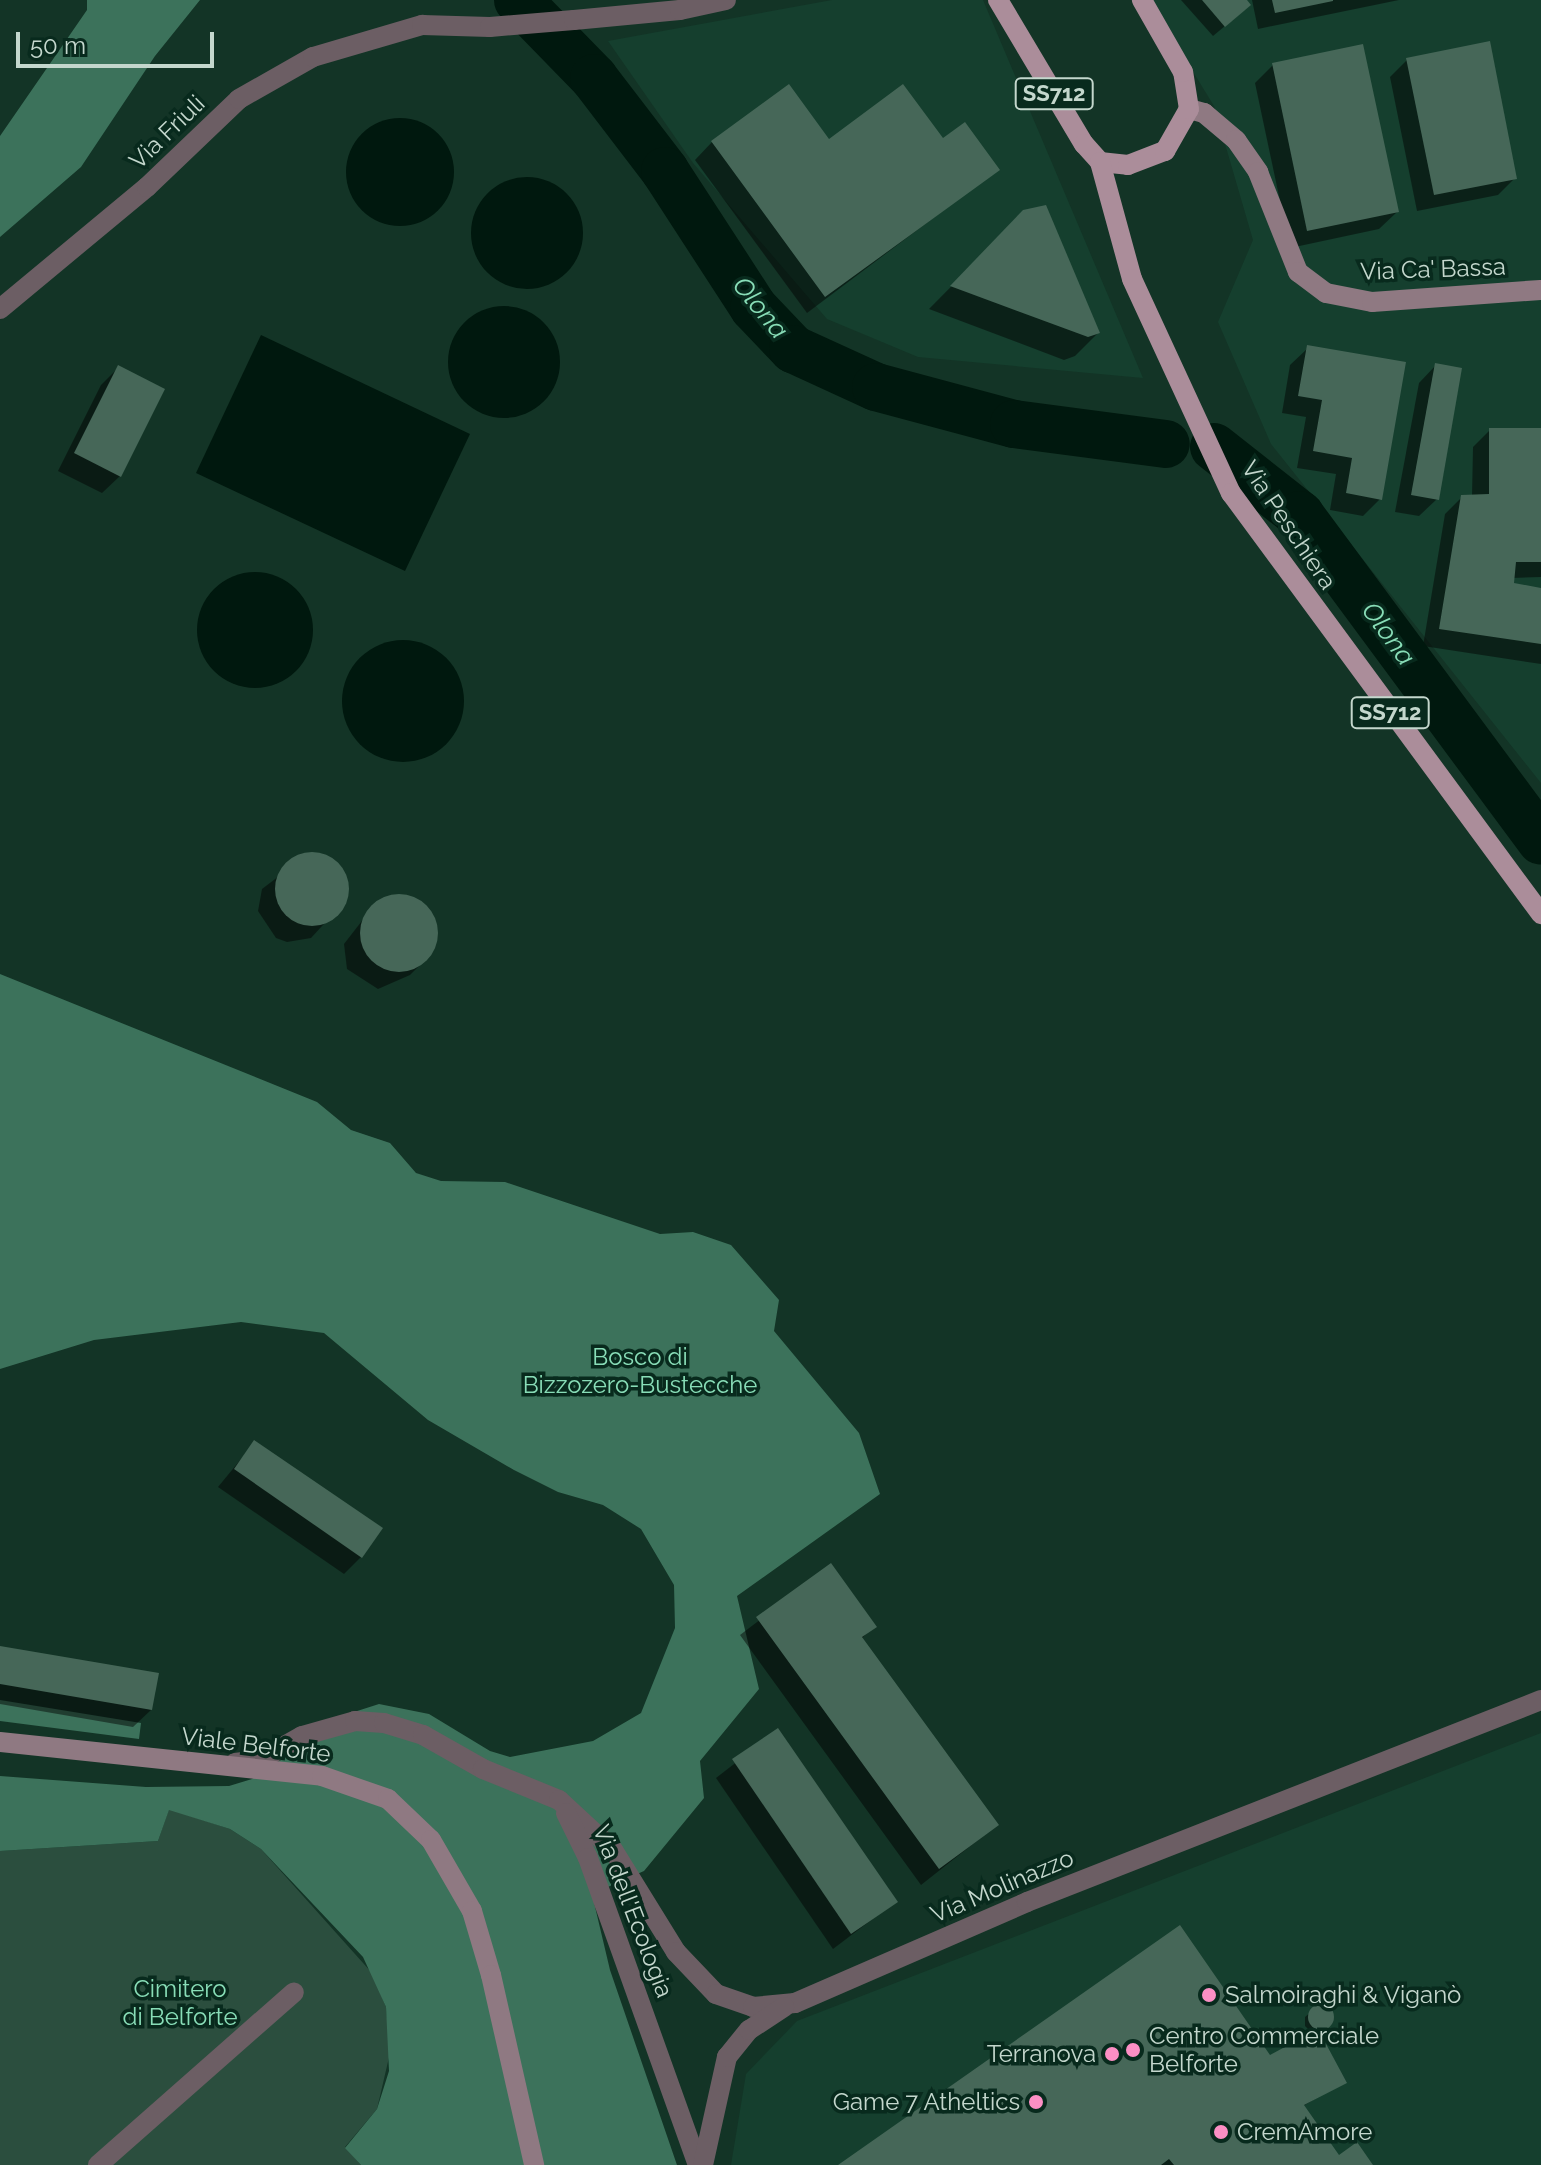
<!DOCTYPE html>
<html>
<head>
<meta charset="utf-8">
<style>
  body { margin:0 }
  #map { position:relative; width:1541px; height:2165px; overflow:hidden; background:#133426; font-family:Raleway,sans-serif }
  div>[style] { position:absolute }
  .built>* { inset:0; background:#153f2e }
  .green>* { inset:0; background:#2b4e3e }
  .forest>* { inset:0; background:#3c725b }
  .water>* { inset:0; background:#00180e }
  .round { border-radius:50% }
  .shadow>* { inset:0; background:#0007 }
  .river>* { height:48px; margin:-24px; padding:0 24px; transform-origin:24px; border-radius:24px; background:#00180e }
  .building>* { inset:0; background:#466758 }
  .street>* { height:20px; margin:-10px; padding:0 10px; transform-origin:10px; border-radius:10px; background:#6c5e64 }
  .secondary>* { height:20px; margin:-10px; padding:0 10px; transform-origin:10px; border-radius:10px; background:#8f7982 }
  .primary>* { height:20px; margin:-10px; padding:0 10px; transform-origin:10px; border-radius:10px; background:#ab8d9a }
  .dots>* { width:22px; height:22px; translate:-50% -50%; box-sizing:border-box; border:4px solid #082a1d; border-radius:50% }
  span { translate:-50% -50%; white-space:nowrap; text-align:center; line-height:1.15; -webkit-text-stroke:7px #082a1d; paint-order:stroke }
  .shield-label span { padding:2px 6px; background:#082a1d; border:2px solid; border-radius:6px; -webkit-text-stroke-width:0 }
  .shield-label { font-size:22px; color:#c4d7cd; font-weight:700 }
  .street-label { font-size:24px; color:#c4d7cd }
  .park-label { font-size:24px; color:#88ddb7 }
  .poi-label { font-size:24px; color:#c4d7cd }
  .left { translate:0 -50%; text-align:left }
  .right { translate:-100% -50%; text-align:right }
  .water-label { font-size:26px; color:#88ddb7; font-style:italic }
  .scale { position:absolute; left:16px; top:32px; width:198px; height:36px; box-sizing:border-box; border:4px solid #c4d7cd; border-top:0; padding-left:10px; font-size:24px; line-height:28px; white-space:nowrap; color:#c4d7cd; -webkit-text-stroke:6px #082a1d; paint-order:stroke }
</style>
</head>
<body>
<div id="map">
  <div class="built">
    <i style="clip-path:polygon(832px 0,983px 0,1143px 378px,918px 357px,827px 319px,693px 163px,608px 41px)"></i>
    <i style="clip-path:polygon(1149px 0,1541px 0,1541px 783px,1271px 444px,1218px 322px,1253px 240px,1214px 106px)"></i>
    <i style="clip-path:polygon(1541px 1733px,1541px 2165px,731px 2165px,746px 2074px,797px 2021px)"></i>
  </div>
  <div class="green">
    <i style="clip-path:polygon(169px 1809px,230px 1829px,261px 1849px,372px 1973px,386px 2007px,390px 2053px,377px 2109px,345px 2147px,361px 2165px,0 2165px,0 1851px,158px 1841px)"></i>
  </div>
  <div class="forest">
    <i style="clip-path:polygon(87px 0,200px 0,155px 56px,81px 167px,0 237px,0 136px,87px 10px)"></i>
    <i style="clip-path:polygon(0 974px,317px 1102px,351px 1130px,390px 1143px,416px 1173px,441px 1181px,505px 1182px,660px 1234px,693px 1232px,731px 1245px,779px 1300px,774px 1331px,859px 1433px,880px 1494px,737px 1596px,759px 1689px,700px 1761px,704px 1798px,644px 1871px,592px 1894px,610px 1970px,677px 2165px,361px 2165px,345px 2148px,377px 2109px,389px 2071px,386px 2007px,363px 1957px,261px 1849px,230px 1829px,169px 1810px,158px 1841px,0 1851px,0 1776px,146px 1787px,229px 1786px,252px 1779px,354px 1712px,379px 1704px,429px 1714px,490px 1751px,510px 1757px,593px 1741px,641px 1713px,675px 1628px,674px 1585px,641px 1529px,603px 1505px,558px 1492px,514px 1470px,428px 1420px,324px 1333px,241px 1322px,94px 1340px,0 1369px)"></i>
    <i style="clip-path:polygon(0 1700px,141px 1723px,139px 1739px,0 1721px)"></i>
  </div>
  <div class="water">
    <i class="round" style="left:346px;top:118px;width:108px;height:108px"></i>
    <i class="round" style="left:471px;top:177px;width:112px;height:112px"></i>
    <i class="round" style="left:448px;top:306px;width:112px;height:112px"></i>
    <i style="clip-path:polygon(261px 335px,470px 434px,405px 571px,196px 473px)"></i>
    <i class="round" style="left:197px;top:572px;width:116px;height:116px"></i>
    <i class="round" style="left:342px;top:640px;width:122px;height:122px"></i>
  </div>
  <div class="shadow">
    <i style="clip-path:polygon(1181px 0,1244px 0,1237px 16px,1213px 36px)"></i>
    <i style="clip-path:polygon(1252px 0,1399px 0,1258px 29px)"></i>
    <i style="clip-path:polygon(1407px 60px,1515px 178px,1498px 195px,1417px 211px,1390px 77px)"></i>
    <i style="clip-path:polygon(1273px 65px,1397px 212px,1379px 229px,1290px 248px,1255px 83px)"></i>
    <i style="clip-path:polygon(942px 141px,997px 170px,807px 313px,695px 160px,712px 142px)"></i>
    <i style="clip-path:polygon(1005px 232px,1098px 333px,1075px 356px,1064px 360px,929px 309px)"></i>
    <i style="clip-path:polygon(1308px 348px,1380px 499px,1363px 516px,1330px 510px,1336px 474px,1297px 468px,1306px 417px,1282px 413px,1290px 365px)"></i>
    <i style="clip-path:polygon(1436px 365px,1437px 499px,1419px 516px,1395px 512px,1419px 383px)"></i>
    <i style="clip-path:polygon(118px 368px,120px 476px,102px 493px,58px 471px,101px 385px)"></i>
    <i style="clip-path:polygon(1490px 430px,1541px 430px,1541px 577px,1512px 578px,1512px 585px,1541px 590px,1541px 664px,1423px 646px,1445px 514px,1462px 497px,1472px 496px,1473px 447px)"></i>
    <i style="clip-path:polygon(308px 854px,331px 859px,346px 878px,345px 901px,311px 938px,287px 942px,276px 938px,258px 911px,262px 889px)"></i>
    <i style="clip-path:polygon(399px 896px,422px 903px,437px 934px,428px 957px,410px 975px,378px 989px,347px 969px,344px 944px,375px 904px)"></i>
    <i style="clip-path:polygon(255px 1442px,361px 1557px,344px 1574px,218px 1487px)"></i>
    <i style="clip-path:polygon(831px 1566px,874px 1626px,861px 1639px,997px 1825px,921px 1885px,740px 1635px)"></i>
    <i style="clip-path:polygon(0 1648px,151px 1710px,133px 1727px,0 1704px)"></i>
    <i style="clip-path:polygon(778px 1730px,895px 1902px,833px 1949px,716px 1778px)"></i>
    <i style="clip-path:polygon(1317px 2007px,1332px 2014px,1331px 2024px,1317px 2032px,1344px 2082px,1303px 2106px,1339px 2158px,1370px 2165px,843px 2165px,1269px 2058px,1313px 2034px,1305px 2026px,1305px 2017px)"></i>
  </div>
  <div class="river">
    <i style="left:518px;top:0;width:109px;rotate:45.7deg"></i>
    <i style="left:594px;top:78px;width:117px;rotate:52.6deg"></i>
    <i style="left:665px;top:171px;width:163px;rotate:57deg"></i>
    <i style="left:754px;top:308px;width:57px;rotate:46.4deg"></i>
    <i style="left:793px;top:349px;width:91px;rotate:24.6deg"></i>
    <i style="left:876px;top:387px;width:143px;rotate:15deg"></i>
    <i style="left:1014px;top:424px;width:153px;rotate:7.5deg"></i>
    <i style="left:1214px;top:447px;width:110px;rotate:38.3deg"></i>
    <i style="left:1300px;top:515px;width:405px;rotate:53.5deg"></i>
  </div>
  <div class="building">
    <i style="clip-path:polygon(1202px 0,1247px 0,1251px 5px,1225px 27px)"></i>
    <i style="clip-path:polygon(1272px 0,1333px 0,1333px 1px,1275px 13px)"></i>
    <i style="clip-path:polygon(1490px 41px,1517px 179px,1434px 195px,1406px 58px)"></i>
    <i style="clip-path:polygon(1363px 44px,1399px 212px,1307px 231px,1272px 63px)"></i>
    <i style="clip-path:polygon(789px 84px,829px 139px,903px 84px,943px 138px,965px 122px,1000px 170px,825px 297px,711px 141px)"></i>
    <i style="clip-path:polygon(1046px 205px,1100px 333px,1088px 337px,950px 286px,1023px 210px)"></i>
    <i style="clip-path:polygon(1307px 345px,1406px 362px,1382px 500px,1346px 493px,1352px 458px,1313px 451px,1322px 400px,1298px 396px)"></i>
    <i style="clip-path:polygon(1435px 363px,1462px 368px,1439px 500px,1411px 495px)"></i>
    <i style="clip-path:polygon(118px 365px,165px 389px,121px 477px,74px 453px)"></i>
    <i style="clip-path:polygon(1489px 428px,1541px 428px,1541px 562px,1516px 562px,1514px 583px,1541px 588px,1541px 644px,1439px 629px,1461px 495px,1489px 494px)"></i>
    <i class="round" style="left:275px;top:852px;width:74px;height:74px"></i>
    <i class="round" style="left:360px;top:894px;width:78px;height:78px"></i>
    <i style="clip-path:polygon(254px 1440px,383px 1528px,362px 1558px,234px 1469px)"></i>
    <i style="clip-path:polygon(831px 1563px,877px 1627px,862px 1637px,999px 1825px,939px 1869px,756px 1617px)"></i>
    <i style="clip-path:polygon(0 1646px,159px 1673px,152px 1710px,0 1684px)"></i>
    <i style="clip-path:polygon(778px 1728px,898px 1902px,851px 1934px,732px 1759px)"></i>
    <i style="clip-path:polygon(1180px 1925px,1270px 2055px,1318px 2029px,1347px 2083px,1304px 2105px,1339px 2155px,1357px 2142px,1373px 2165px,1174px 2165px,1169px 2159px,1161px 2165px,838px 2165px)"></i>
    <i class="round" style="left:1308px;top:2004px;width:26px;height:26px"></i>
  </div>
  <div class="street">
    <i style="left:0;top:309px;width:191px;rotate:-39.7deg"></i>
    <i style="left:147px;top:187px;width:127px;rotate:-43.7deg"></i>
    <i style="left:239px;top:99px;width:85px;rotate:-29.6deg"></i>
    <i style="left:313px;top:57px;width:114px;rotate:-16.4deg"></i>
    <i style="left:422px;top:25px;width:68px;rotate:1.7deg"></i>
    <i style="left:490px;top:27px;width:84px;rotate:-4.8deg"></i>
    <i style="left:574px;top:20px;width:106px;rotate:-5.4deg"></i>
    <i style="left:680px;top:10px;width:47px;rotate:-12.3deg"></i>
    <i style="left:235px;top:1763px;width:25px;rotate:-7deg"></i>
    <i style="left:260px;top:1760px;width:48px;rotate:-29.7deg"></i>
    <i style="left:302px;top:1736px;width:55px;rotate:-15.8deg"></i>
    <i style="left:355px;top:1721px;width:29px;rotate:4deg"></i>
    <i style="left:384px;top:1723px;width:41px;rotate:17.1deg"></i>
    <i style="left:423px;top:1735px;width:69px;rotate:29.5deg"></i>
    <i style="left:483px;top:1769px;width:82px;rotate:22.2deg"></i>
    <i style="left:559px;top:1800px;width:74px;rotate:42.8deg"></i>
    <i style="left:613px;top:1850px;width:120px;rotate:58.3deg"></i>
    <i style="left:676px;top:1952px;width:58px;rotate:46.4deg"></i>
    <i style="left:716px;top:1994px;width:39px;rotate:19deg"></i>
    <i style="left:753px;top:2007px;width:42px;rotate:-5.4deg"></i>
    <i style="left:795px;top:2003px;width:253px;rotate:-23.5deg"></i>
    <i style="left:1027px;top:1902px;width:552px;rotate:-21.45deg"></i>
    <i style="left:566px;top:1813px;width:50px;rotate:63.9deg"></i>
    <i style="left:588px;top:1858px;width:326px;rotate:70.3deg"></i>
    <i style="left:98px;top:2165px;width:261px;rotate:-41.4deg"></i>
    <i style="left:703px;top:2165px;width:111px;rotate:-77.5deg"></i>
    <i style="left:727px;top:2057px;width:35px;rotate:-51deg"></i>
    <i style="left:749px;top:2030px;width:42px;rotate:-33.3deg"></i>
  </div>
  <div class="secondary">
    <i style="left:1189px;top:109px;width:16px;rotate:15deg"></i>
    <i style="left:1204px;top:113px;width:42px;rotate:40.2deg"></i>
    <i style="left:1236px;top:140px;width:39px;rotate:55deg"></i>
    <i style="left:1258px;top:172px;width:108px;rotate:68.2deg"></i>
    <i style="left:1298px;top:272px;width:35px;rotate:37deg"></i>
    <i style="left:1326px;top:293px;width:47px;rotate:11.1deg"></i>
    <i style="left:1372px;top:302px;width:169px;rotate:-4.1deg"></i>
    <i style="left:0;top:1742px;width:324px;rotate:6deg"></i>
    <i style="left:322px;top:1776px;width:70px;rotate:19.2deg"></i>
    <i style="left:388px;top:1799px;width:59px;rotate:43.6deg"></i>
    <i style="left:431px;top:1840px;width:82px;rotate:60deg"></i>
    <i style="left:472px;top:1911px;width:67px;rotate:73.5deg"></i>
    <i style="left:491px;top:1975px;width:195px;rotate:77.2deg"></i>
  </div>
  <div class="primary">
    <i style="left:998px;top:0;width:168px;rotate:59.2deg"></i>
    <i style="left:1084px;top:144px;width:24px;rotate:48deg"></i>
    <i style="left:1100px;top:162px;width:28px;rotate:6deg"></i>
    <i style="left:1128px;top:165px;width:40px;rotate:-21deg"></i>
    <i style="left:1165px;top:151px;width:48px;rotate:-60.3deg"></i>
    <i style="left:1189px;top:109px;width:37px;rotate:-99deg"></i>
    <i style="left:1183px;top:72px;width:83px;rotate:-119.7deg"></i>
    <i style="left:1100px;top:162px;width:121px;rotate:74.7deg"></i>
    <i style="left:1132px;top:279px;width:236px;rotate:65.2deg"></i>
    <i style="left:1231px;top:493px;width:523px;rotate:53.63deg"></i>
  </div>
  <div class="dots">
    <i style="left:1209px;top:1995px;background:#fb8fc4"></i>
    <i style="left:1133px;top:2050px;background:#fb8fc4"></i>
    <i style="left:1112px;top:2054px;background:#fb8fc4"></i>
    <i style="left:1036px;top:2102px;background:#fb8fc4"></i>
    <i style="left:1221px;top:2132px;background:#fb8fc4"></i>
  </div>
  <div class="shield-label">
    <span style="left:1054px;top:94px">SS712</span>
    <span style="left:1390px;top:713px">SS712</span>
  </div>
  <div class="street-label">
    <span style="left:167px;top:132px;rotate:-44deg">Via Friuli</span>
    <span style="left:1433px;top:269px;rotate:-2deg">Via Ca' Bassa</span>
    <span style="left:1289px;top:525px;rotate:56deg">Via Peschiera</span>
    <span style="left:256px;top:1745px;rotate:7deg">Viale Belforte</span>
    <span style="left:1002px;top:1886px;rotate:-23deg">Via Molinazzo</span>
    <span style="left:633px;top:1911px;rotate:69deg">Via dell'Ecologia</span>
  </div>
  <div class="park-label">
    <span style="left:640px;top:1371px">Bosco di<br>Bizzozero-Bustecche</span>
    <span style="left:180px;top:2003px">Cimitero<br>di Belforte</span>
  </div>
  <div class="poi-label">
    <span class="left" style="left:1225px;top:1995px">Salmoiraghi &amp; Viganò</span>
    <span class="left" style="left:1149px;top:2050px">Centro Commerciale<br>Belforte</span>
    <span class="right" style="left:1096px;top:2054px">Terranova</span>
    <span class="right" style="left:1020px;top:2102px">Game 7 Atheltics</span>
    <span class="left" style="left:1237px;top:2132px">CremAmore</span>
  </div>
  <div class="water-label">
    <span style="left:760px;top:308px;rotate:51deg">Olona</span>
    <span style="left:1388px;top:634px;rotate:54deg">Olona</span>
  </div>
  <div class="scale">50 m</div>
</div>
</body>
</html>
